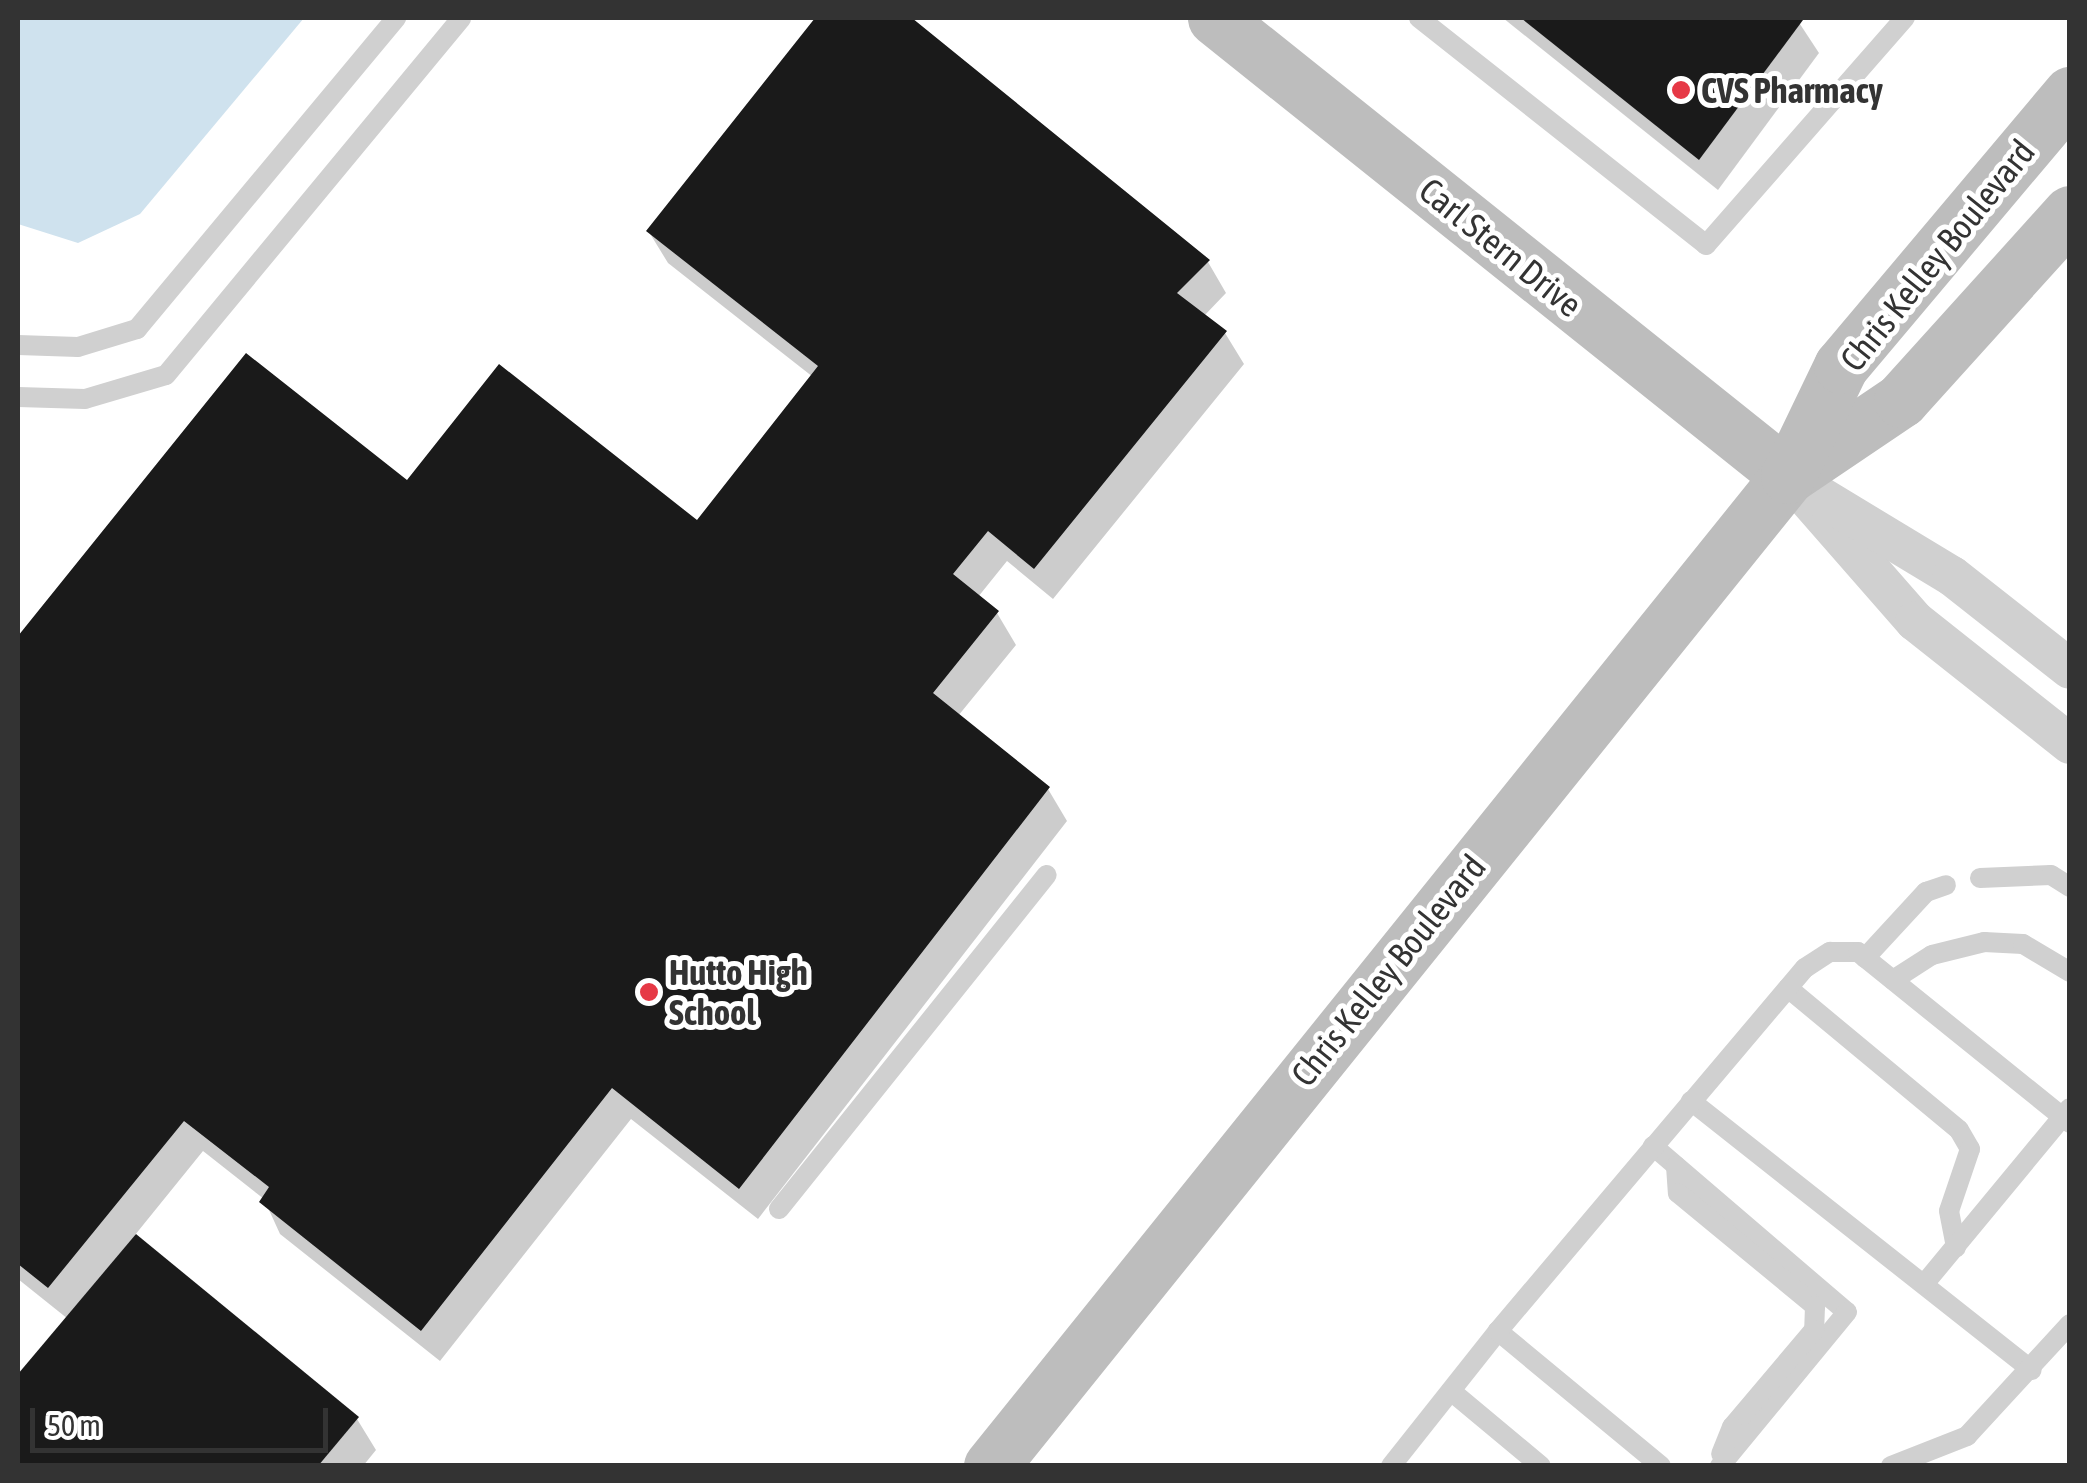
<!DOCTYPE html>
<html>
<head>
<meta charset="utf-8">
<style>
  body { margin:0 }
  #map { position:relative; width:2087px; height:1483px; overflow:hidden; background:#fff; font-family:"Asap Condensed",sans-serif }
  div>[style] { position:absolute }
  .water>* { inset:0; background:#cfe2ee }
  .shadow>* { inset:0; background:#0003 }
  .building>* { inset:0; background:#1a1a1a }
  .lane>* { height:20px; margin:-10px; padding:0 10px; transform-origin:10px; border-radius:10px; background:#d0d0d0 }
  .street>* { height:40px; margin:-20px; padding:0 20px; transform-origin:20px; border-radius:20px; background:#d0d0d0 }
  .secondary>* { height:55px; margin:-27.5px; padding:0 27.5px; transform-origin:27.5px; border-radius:27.5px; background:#bdbdbd }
  .dots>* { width:28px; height:28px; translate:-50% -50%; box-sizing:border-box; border:5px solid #fff; border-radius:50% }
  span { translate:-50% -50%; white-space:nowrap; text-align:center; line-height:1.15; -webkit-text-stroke:10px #fff; paint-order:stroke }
  .poi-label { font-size:35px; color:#333; font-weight:700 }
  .left { translate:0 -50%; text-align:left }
  .street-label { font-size:35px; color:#333 }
  .frame { position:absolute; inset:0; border:20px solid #333; pointer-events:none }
  .scale { position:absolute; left:30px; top:1408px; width:298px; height:45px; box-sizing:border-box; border:5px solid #333; border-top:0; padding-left:12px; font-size:30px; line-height:35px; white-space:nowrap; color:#333; -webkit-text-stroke:8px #fff; paint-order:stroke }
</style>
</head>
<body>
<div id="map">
  <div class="water">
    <i style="clip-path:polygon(18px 18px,304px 18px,140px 214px,78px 243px,18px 224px)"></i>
  </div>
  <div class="shadow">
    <i style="clip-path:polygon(818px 18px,908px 18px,1208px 262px,1226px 293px,1204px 316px,1225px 333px,1244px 364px,1053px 599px,1007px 561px,978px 597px,997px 613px,1016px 645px,958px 716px,1048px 789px,1067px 821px,758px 1219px,631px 1119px,440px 1361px,280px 1234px,264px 1199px,203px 1151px,135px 1235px,357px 1419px,376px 1450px,363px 1466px,18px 1466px,18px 1378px,68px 1319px,18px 1279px,18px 640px,246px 357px,408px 483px,697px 523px,813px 377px,668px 263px,649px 232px)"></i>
    <i style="clip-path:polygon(1503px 18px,1796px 18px,1819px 53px,1718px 190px)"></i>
  </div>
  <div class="building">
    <i style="clip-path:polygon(815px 18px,912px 18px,1210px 260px,1177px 293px,1227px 331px,1034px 569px,988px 531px,953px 574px,999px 611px,933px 693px,1050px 787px,739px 1189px,612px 1088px,421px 1331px,259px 1202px,269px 1187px,184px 1121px,48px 1288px,18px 1264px,18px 636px,246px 353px,407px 480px,499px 364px,697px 520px,818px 366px,646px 231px)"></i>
    <i style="clip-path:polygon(1521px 18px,1800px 18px,1803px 20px,1699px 160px)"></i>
    <i style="clip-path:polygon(136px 1234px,359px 1417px,318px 1466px,18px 1466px,18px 1374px)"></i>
  </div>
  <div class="lane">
    <i style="left:1419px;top:18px;width:366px;rotate:38.3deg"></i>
    <i style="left:1706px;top:245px;width:302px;rotate:-48.8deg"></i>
    <i style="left:18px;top:345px;width:60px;rotate:1.9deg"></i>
    <i style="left:78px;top:347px;width:62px;rotate:-17deg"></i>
    <i style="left:137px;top:329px;width:405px;rotate:-50.2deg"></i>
    <i style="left:18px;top:397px;width:67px;rotate:1.7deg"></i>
    <i style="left:85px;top:399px;width:84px;rotate:-16.5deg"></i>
    <i style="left:166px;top:375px;width:463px;rotate:-50.4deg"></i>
    <i style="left:1980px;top:878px;width:71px;rotate:-2.4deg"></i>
    <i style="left:2051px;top:875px;width:22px;rotate:32deg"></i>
    <i style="left:1865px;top:958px;width:90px;rotate:-47.3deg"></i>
    <i style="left:1926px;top:892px;width:21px;rotate:-19deg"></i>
    <i style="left:1893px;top:980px;width:46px;rotate:-32.7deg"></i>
    <i style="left:1932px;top:955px;width:54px;rotate:-14deg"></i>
    <i style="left:1984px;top:942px;width:39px;rotate:3deg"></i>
    <i style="left:2023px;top:944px;width:55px;rotate:30.8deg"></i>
    <i style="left:1788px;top:988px;width:222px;rotate:39.7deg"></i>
    <i style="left:1959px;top:1130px;width:22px;rotate:60deg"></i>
    <i style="left:1970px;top:1149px;width:65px;rotate:108.7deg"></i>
    <i style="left:1949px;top:1211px;width:37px;rotate:79deg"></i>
    <i style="left:1691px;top:1101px;width:434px;rotate:38.3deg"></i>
    <i style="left:1653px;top:1146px;width:255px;rotate:40.6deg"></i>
    <i style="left:1847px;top:1312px;width:200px;rotate:129.5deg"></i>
    <i style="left:1676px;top:1166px;width:27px;rotate:86deg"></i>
    <i style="left:1678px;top:1193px;width:178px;rotate:39.5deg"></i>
    <i style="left:1815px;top:1306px;width:24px;rotate:92deg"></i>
    <i style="left:1814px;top:1330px;width:127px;rotate:130.2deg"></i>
    <i style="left:1732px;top:1427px;width:29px;rotate:112deg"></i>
    <i style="left:779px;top:1209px;width:428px;rotate:-51.3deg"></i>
    <i style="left:1925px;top:1283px;width:227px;rotate:-50.4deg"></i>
    <i style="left:1451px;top:1391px;width:117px;rotate:39.8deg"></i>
    <i style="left:1391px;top:1466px;width:172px;rotate:-51.6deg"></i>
    <i style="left:1661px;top:1466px;width:212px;rotate:-140.4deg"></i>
    <i style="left:1498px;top:1331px;width:475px;rotate:-49.8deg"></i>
    <i style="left:1805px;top:968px;width:30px;rotate:-33deg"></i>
    <i style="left:1830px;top:952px;width:28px"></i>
    <i style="left:1858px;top:952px;width:272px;rotate:38.9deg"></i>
    <i style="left:1891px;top:1466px;width:82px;rotate:-21.5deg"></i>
    <i style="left:1967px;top:1436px;width:152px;rotate:-47.4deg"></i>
  </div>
  <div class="street">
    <i style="left:1788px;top:476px;width:193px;rotate:48.8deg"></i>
    <i style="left:1915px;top:621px;width:198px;rotate:38.4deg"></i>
    <i style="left:1821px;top:497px;width:153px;rotate:31.1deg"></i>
    <i style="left:1952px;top:576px;width:150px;rotate:38.2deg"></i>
  </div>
  <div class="secondary">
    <i style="left:1215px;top:18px;width:734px;rotate:38.64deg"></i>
    <i style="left:1790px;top:475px;width:134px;rotate:-34deg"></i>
    <i style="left:1901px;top:400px;width:252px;rotate:-47.9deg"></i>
    <i style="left:991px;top:1466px;width:1271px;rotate:-51.16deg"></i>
    <i style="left:1788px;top:476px;width:122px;rotate:-64.3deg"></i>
    <i style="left:1841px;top:366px;width:356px;rotate:-49.9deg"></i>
  </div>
  <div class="dots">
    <i style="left:1681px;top:90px;background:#e63946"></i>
    <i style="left:649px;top:992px;background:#e63946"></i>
  </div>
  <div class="poi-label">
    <span class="left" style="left:1701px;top:90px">CVS Pharmacy</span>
    <span class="left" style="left:669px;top:992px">Hutto High<br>School</span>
  </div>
  <div class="street-label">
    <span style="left:1501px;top:247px;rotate:39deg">Carl Stern Drive</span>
    <span style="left:1937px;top:255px;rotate:-51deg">Chris Kelley Boulevard</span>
    <span style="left:1388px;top:970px;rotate:-51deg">Chris Kelley Boulevard</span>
  </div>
  <div class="frame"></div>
  <div class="scale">50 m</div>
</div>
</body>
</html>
